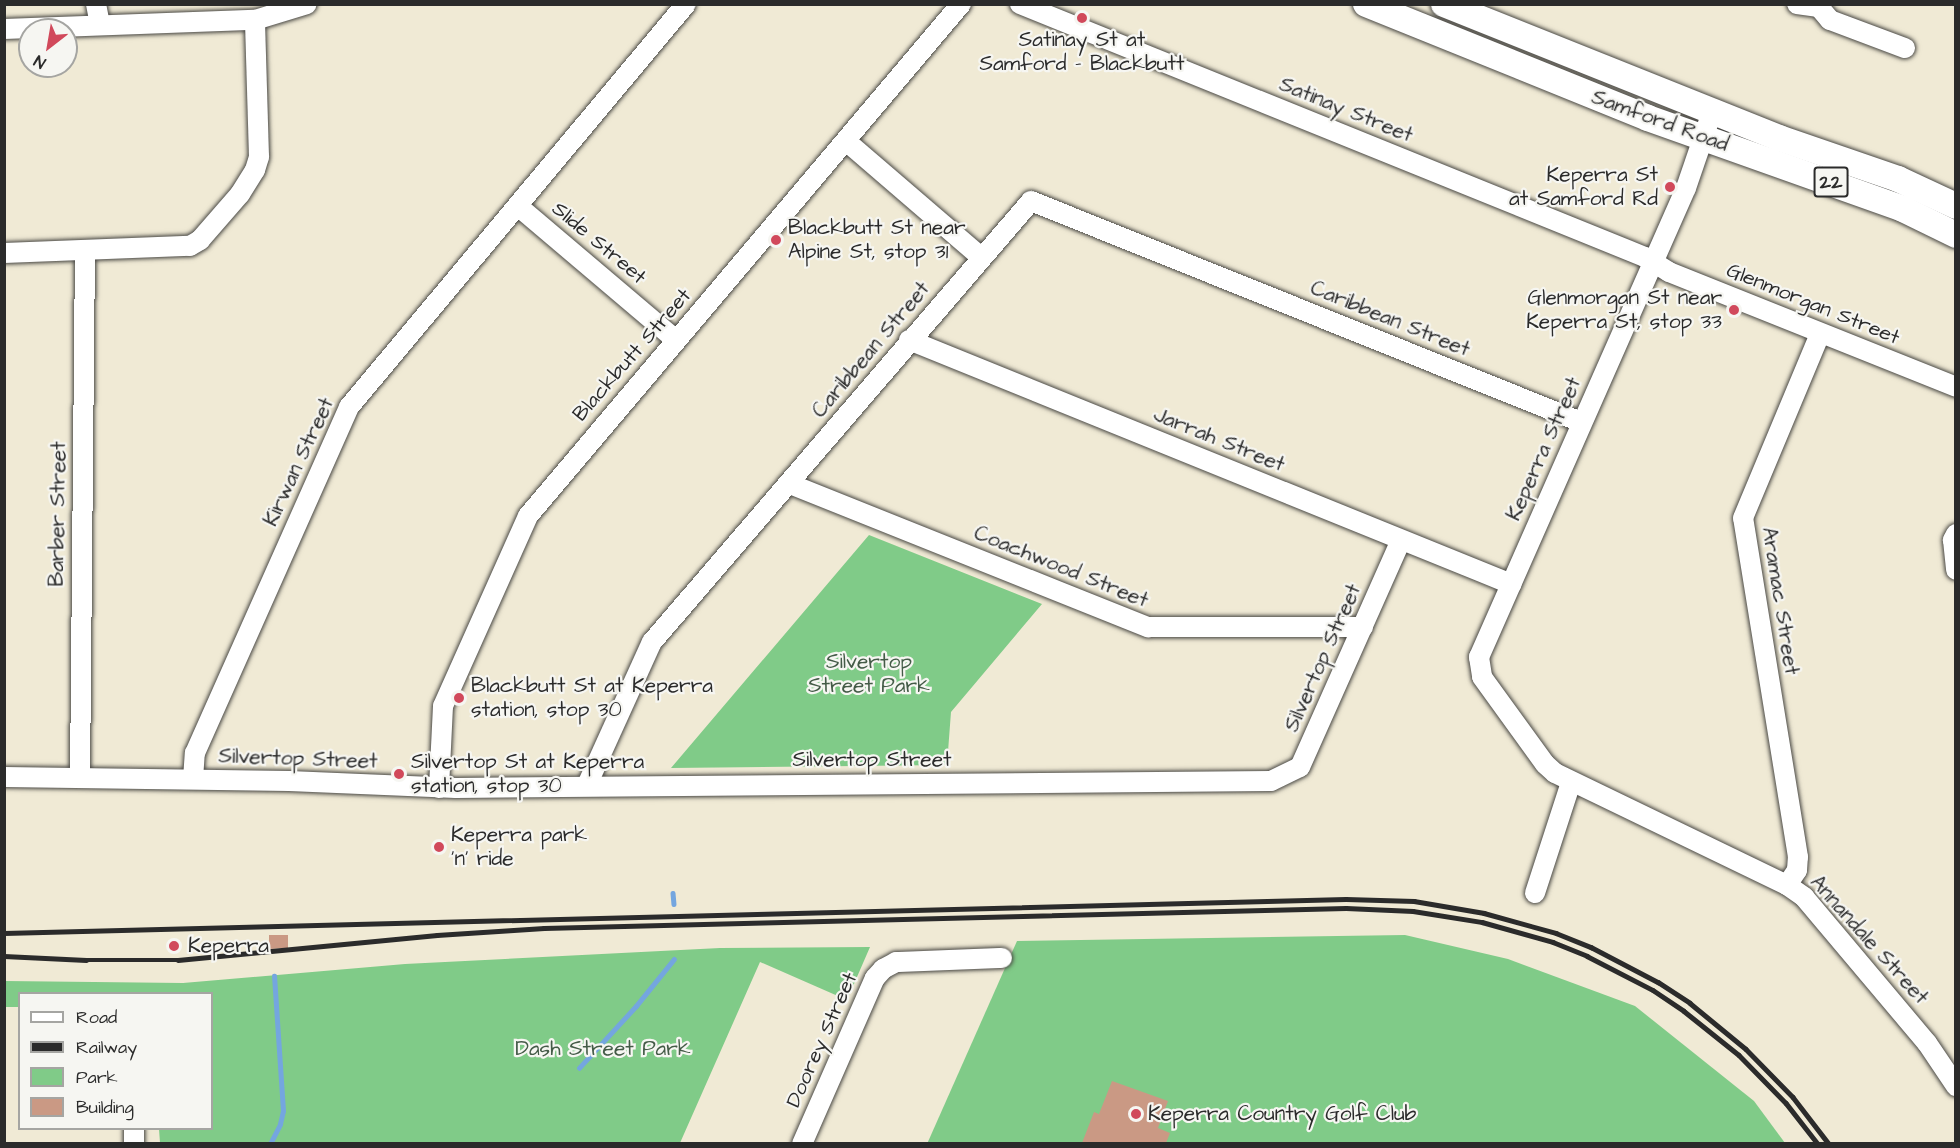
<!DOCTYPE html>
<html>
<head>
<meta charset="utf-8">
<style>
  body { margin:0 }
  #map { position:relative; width:1960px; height:1148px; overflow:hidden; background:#f0ead5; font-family:"Architects Daughter",sans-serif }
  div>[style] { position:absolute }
  .green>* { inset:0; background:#80cb88 }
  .stream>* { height:4.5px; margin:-2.25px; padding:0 2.25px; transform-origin:2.25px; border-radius:2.25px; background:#74a6df }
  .building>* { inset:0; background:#ca9984 }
  .roads { filter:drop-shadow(0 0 2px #494844) drop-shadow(0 0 2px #494844) }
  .minor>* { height:20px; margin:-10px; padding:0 10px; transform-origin:10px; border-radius:10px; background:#fff }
  .major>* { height:26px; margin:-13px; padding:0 13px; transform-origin:13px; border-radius:13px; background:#fff }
  .rail>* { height:4.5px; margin:-2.25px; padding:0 2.25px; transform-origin:2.25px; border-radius:2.25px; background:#2b2b2b }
  .dots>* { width:16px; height:16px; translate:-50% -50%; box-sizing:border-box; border:3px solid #f6f6f2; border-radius:50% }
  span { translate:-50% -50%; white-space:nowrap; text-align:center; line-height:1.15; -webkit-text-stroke:4.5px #f6f6f2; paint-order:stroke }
  .shield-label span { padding:2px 4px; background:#f6f6f2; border:2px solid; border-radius:4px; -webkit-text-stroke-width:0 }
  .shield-label { font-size:20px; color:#2b2b2b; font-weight:700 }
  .poi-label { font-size:21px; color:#2b2b2b }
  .right { translate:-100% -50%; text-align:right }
  .left { translate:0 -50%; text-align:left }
  .street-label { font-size:21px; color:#2b2b2b }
  .park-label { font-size:21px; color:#445b47 }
  .frame { position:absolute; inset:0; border:6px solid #2b2b2b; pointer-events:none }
  .legend { position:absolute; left:18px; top:992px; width:195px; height:138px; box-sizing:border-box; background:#f6f6f2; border:2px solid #a5a5a2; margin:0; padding:8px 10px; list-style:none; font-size:18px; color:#2b2b2b }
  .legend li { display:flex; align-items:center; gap:12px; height:30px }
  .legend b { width:30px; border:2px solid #a5a5a2 }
  .north { position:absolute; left:18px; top:18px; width:60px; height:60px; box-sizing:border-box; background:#f6f6f2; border:2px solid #a5a5a2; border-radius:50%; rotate:211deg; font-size:16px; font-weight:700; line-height:24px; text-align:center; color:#2b2b2b }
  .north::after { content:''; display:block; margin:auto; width:21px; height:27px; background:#d1495b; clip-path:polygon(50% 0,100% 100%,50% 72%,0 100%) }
</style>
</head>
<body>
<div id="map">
  <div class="green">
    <i style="clip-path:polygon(869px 535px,1042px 604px,951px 712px,947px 765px,671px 768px)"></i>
    <i style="clip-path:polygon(1405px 935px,1508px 959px,1635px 1006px,1754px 1101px,1785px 1143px,927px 1144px,1017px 941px)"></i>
    <i style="clip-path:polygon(870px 947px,847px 1000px,760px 962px,680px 1143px,160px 1143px,159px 1129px,212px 1128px,212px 994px,20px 994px,19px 1033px,18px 1007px,5px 1007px,5px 981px,183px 983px,405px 964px,720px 948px)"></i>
  </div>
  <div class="stream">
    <i style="left:673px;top:893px;width:11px;rotate:85deg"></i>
    <i style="left:579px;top:1068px;width:84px;rotate:-47.4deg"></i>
    <i style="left:636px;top:1006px;width:60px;rotate:-51deg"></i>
    <i style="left:270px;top:1144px;width:22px;rotate:-63deg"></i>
    <i style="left:280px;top:1124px;width:13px;rotate:-77deg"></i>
    <i style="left:283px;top:1111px;width:135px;rotate:-93.8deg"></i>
  </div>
  <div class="building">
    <i style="clip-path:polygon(269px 935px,288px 935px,288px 948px,269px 949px)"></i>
    <i style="clip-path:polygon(1112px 1081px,1168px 1101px,1158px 1128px,1170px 1133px,1166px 1143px,1082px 1143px,1094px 1112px,1099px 1114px)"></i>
  </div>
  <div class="roads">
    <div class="minor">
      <i style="left:96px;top:4px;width:21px;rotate:79deg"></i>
      <i style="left:1020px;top:4px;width:674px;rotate:22.04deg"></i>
      <i style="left:1645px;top:257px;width:28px;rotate:32deg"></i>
      <i style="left:1669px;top:272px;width:309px;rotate:21.8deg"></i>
      <i style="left:1797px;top:4px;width:22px;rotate:8deg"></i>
      <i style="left:1819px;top:7px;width:3px;rotate:-72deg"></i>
      <i style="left:1819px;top:7px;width:17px;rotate:50deg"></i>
      <i style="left:1830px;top:20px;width:80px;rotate:20.5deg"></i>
      <i style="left:4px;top:29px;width:251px;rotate:-2.1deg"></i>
      <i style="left:255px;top:20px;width:54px;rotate:-17.1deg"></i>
      <i style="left:1712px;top:112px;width:80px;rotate:108.9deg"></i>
      <i style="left:1686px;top:188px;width:513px;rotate:113.81deg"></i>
      <i style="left:1479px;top:657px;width:20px;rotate:81deg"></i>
      <i style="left:1482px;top:677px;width:107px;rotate:54.1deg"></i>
      <i style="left:1545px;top:764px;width:13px;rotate:42deg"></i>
      <i style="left:1555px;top:773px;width:258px;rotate:25.8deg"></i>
      <i style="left:1787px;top:885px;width:21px;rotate:35deg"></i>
      <i style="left:1804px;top:897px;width:191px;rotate:49.9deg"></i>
      <i style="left:1927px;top:1043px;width:52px;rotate:56deg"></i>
      <i style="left:846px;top:141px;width:178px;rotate:40.7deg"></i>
      <i style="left:518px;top:206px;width:207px;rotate:40.3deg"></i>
      <i style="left:4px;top:253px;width:186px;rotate:-2.2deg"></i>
      <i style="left:190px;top:246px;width:12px;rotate:-31deg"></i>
      <i style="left:200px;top:240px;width:61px;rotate:-49deg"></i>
      <i style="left:240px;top:194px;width:28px;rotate:-58deg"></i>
      <i style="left:255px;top:170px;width:14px;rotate:-73deg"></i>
      <i style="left:259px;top:157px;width:137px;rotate:-91.7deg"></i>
      <i style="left:909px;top:340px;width:650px;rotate:22.06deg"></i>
      <i style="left:790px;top:484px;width:386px;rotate:21.8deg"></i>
      <i style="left:1148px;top:627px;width:215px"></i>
      <i style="left:1956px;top:534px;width:7px;rotate:117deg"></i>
      <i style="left:1953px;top:540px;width:30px;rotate:84deg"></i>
      <i style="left:4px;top:777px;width:285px;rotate:0.8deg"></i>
      <i style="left:289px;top:781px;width:167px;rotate:2.4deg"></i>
      <i style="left:456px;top:788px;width:815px;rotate:-0.49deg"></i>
      <i style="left:1271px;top:781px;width:32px;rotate:-26deg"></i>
      <i style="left:1300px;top:767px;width:248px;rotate:-66deg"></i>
      <i style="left:80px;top:778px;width:527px;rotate:-89.46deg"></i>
      <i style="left:193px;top:779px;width:26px;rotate:-86deg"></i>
      <i style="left:195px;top:753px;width:379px;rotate:-66deg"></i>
      <i style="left:349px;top:407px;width:525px;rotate:-50.1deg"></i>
      <i style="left:587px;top:785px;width:157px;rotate:-65.6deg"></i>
      <i style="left:652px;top:642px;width:581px;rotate:-49.32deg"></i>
      <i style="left:1031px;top:201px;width:593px;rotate:21.89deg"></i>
      <i style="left:439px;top:788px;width:82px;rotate:-87.2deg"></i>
      <i style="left:443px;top:706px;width:208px;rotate:-65.9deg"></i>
      <i style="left:528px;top:516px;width:671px;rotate:-49.78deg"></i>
      <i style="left:1787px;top:885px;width:18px;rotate:-56deg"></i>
      <i style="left:1797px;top:870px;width:13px;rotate:-86deg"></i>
      <i style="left:1798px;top:857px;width:343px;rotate:-99.2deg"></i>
      <i style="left:1743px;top:518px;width:199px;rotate:-67.3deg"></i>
      <i style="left:1535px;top:893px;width:117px;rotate:-72deg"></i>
      <i style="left:134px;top:1128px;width:16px;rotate:90deg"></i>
      <i style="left:802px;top:1144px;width:181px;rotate:-66.3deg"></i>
      <i style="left:875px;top:978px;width:12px;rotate:-48deg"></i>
      <i style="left:883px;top:969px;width:15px;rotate:-28deg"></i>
      <i style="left:896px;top:962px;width:106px;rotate:-2.2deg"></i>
    </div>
    <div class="major">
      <i style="left:1366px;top:4px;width:304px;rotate:22deg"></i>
      <i style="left:1648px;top:118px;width:271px;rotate:19.6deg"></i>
      <i style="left:1903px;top:209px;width:59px;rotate:26.1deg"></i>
      <i style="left:1444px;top:4px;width:361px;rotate:21.8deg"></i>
      <i style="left:1779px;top:138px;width:126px;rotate:19deg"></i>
      <i style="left:1898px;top:179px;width:64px;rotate:25deg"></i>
    </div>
  </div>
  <div class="rail">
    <i style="left:4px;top:933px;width:1342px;rotate:-1.45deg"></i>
    <i style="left:1346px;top:899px;width:68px;rotate:1.7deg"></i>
    <i style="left:1414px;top:901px;width:71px;rotate:9.7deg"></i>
    <i style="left:1484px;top:913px;width:75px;rotate:15.5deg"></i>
    <i style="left:1556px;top:933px;width:38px;rotate:22deg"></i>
    <i style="left:1591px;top:947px;width:76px;rotate:27.6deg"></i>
    <i style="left:1658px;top:982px;width:38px;rotate:33deg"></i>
    <i style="left:1690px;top:1003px;width:72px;rotate:39.4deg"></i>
    <i style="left:1746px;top:1049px;width:67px;rotate:45.6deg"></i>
    <i style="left:1793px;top:1097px;width:59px;rotate:52.5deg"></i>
    <i style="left:4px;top:956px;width:82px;rotate:2.8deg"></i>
    <i style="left:86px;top:960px;width:92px"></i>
    <i style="left:178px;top:960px;width:260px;rotate:-5.5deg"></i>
    <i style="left:437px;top:935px;width:107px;rotate:-3.7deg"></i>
    <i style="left:544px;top:928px;width:802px;rotate:-1.43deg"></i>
    <i style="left:1346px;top:908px;width:67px;rotate:2.6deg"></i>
    <i style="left:1413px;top:911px;width:70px;rotate:9.1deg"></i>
    <i style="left:1482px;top:922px;width:74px;rotate:15.7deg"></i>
    <i style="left:1553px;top:942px;width:37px;rotate:22deg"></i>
    <i style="left:1587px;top:956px;width:74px;rotate:27.3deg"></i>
    <i style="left:1653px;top:990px;width:37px;rotate:34deg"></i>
    <i style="left:1684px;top:1011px;width:70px;rotate:38.7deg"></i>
    <i style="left:1739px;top:1055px;width:67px;rotate:45.6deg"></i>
    <i style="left:1786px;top:1103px;width:52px;rotate:52deg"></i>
  </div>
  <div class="dots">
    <i style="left:1082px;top:18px;background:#d1495b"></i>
    <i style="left:1670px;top:187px;background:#d1495b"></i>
    <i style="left:776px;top:240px;background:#d1495b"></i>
    <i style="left:1734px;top:310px;background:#d1495b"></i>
    <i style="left:459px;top:698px;background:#d1495b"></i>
    <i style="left:399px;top:774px;background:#d1495b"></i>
    <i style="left:439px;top:847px;background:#d1495b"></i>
    <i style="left:174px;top:946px;background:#d1495b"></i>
    <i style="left:1136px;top:1114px;background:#d1495b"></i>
  </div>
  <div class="shield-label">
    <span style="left:1831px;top:182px">22</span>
  </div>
  <div class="poi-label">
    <span style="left:1082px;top:52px">Satinay St at<br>Samford - Blackbutt</span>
    <span class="right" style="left:1658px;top:187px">Keperra St<br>at Samford Rd</span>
    <span class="left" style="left:788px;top:240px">Blackbutt St near<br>Alpine St, stop 31</span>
    <span class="right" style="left:1722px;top:310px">Glenmorgan St near<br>Keperra St, stop 33</span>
    <span class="left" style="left:471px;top:698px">Blackbutt St at Keperra<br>station, stop 30</span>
    <span class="left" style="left:411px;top:774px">Silvertop St at Keperra<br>station, stop 30</span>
    <span class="left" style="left:451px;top:847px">Keperra park<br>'n' ride</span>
    <span class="left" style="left:188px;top:946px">Keperra</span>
    <span class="left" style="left:1148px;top:1114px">Keperra Country Golf Club</span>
  </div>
  <div class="street-label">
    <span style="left:1346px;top:110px;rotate:22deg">Satinay Street</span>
    <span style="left:1660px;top:121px;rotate:20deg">Samford Road</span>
    <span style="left:599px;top:243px;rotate:40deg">Slide Street</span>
    <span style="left:1813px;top:304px;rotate:22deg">Glenmorgan Street</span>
    <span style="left:1390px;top:319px;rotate:22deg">Caribbean Street</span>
    <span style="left:871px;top:350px;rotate:-50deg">Caribbean Street</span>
    <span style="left:632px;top:355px;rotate:-49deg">Blackbutt Street</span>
    <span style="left:1219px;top:440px;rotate:22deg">Jarrah Street</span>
    <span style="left:1544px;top:449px;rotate:-66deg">Keperra Street</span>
    <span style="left:299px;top:462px;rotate:-65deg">Kirwan Street</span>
    <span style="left:58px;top:514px;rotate:-89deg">Barber Street</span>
    <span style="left:1061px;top:567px;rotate:22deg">Coachwood Street</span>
    <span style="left:1780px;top:601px;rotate:81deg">Aramac Street</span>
    <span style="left:1323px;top:658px;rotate:-66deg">Silvertop Street</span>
    <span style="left:298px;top:759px;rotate:2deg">Silvertop Street</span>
    <span style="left:872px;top:760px">Silvertop Street</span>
    <span style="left:1869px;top:940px;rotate:48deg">Annandale Street</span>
    <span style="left:822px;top:1040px;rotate:-66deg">Doorey Street</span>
  </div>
  <div class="park-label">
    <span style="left:869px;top:674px">Silvertop<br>Street Park</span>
    <span style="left:603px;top:1049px">Dash Street Park</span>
  </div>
  <div class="frame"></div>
  <ul class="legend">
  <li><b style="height:8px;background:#fff"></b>Road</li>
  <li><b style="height:8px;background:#2b2b2b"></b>Railway</li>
  <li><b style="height:16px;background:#80cb88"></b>Park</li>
  <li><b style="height:16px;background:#ca9984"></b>Building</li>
  </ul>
  <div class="north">N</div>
</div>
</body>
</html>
